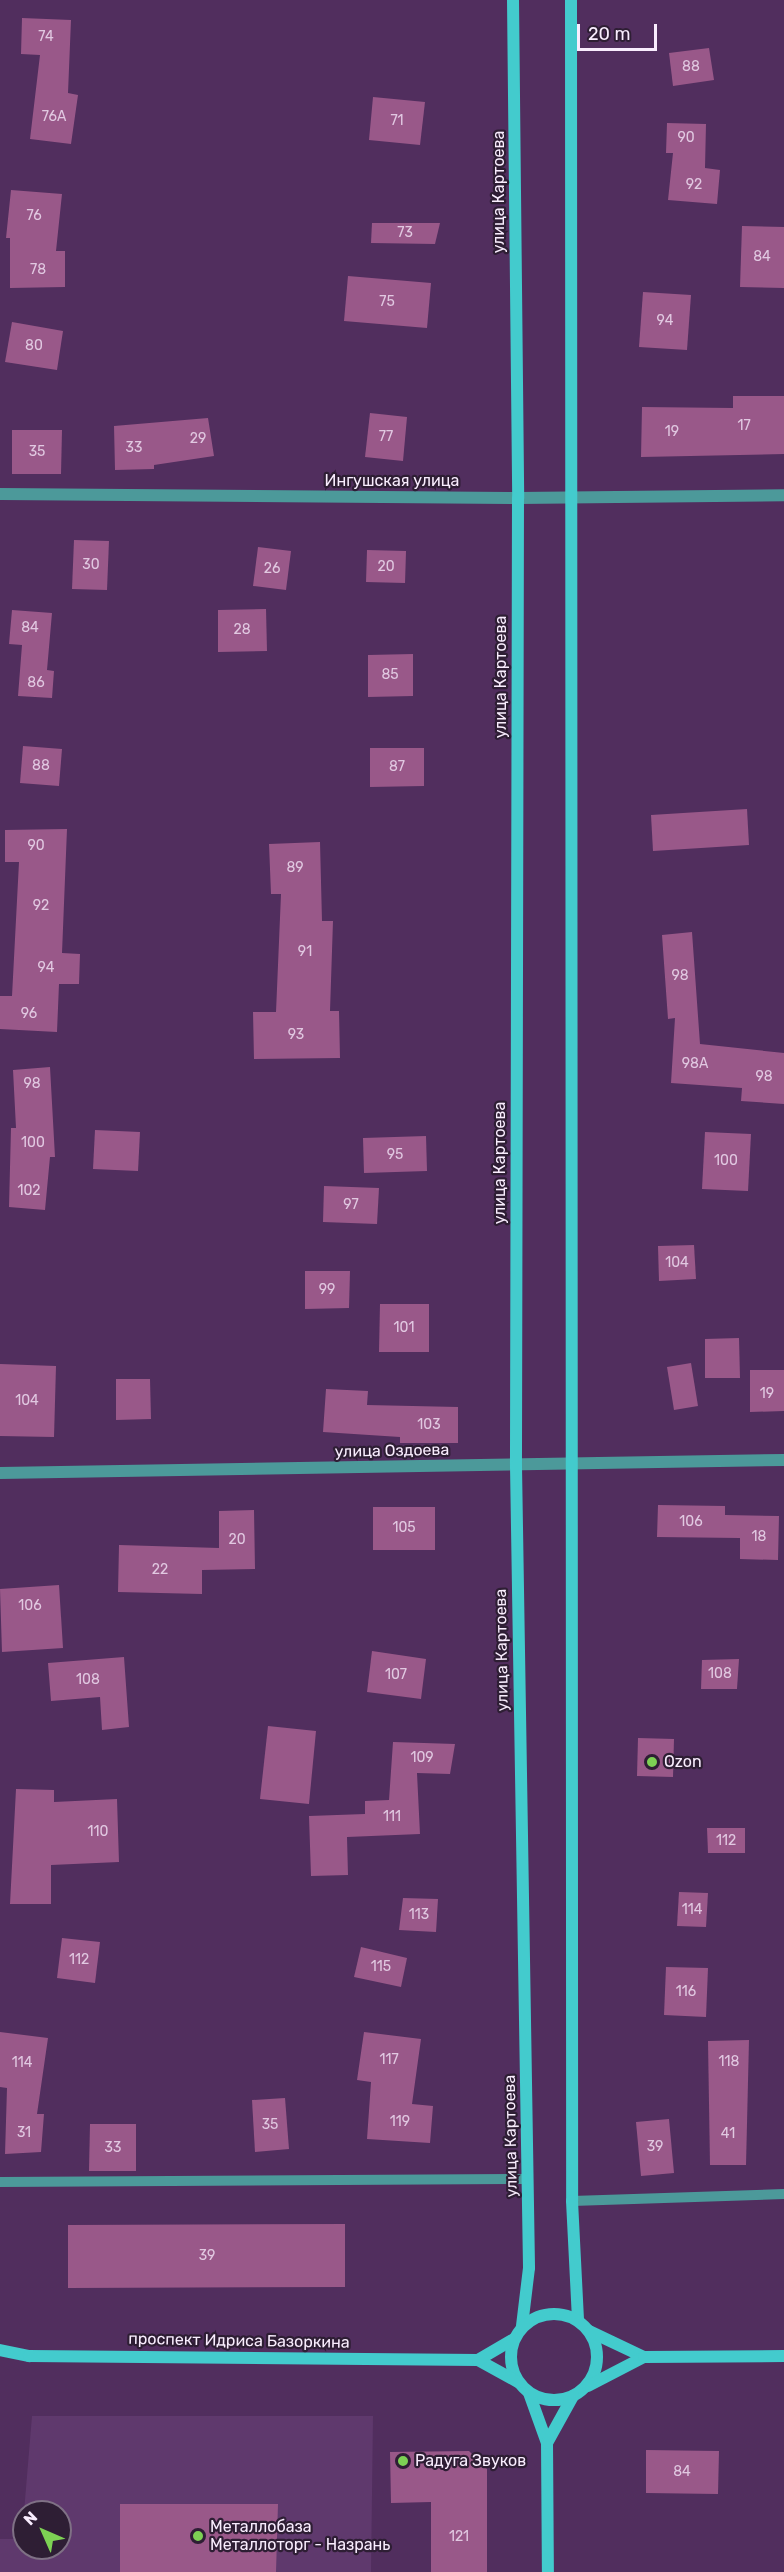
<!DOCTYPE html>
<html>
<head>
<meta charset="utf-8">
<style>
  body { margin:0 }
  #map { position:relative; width:784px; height:2572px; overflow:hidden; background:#512e5e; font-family:Rubik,sans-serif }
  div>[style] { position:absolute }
  .built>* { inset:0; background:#5f396d }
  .building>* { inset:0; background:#995889 }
  .lane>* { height:10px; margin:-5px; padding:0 5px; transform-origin:5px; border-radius:5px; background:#4c999a }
  .street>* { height:12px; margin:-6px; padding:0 6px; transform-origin:6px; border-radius:6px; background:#4c999a }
  .secondary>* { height:12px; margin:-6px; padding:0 6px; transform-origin:6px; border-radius:6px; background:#43cbcd }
  .secondary>.ring { margin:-6px; padding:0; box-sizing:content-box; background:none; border:12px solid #43cbcd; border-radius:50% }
  .dots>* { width:16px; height:16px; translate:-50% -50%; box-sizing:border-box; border:3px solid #2e1e34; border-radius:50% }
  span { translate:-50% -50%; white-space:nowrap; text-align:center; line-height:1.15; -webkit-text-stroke:4.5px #2e1e34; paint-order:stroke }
  .number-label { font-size:14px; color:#e1c8e1 }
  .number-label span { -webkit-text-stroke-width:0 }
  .street-label { font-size:16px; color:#f9edfe }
  .poi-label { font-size:16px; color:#f9edfe }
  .left { translate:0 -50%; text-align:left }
  .north { position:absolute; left:12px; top:2500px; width:60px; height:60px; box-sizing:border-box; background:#2e1e34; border:2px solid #7f7185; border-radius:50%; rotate:315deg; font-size:16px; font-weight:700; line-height:24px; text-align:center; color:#f9edfe }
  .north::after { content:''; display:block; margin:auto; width:21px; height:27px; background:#7dd154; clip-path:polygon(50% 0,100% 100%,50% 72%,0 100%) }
  .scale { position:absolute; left:577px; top:24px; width:80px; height:27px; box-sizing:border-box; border:3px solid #f9edfe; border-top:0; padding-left:8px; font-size:18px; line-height:21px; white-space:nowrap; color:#f9edfe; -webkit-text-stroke:4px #2e1e34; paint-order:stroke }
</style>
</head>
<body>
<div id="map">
  <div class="built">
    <i style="clip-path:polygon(32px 2416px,373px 2416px,371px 2572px,0 2572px,0 2539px,22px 2539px,24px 2515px,24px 2548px,60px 2548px,60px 2512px,24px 2512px)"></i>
  </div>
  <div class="building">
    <i style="clip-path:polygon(22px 18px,71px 20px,68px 93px,78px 95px,71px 144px,30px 139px,40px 55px,21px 54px)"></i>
    <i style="clip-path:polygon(709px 48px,714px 80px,673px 86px,669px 53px)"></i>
    <i style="clip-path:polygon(373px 97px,425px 102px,420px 145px,369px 140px)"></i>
    <i style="clip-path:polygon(667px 123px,706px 124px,705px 168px,720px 170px,717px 204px,668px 200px,673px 153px,666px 153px)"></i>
    <i style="clip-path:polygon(11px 190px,62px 194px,56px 251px,65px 251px,65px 287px,10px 288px,10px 238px,6px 238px)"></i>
    <i style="clip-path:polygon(372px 223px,440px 223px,435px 244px,371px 243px)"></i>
    <i style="clip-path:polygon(742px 226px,784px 227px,784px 288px,740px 287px)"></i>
    <i style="clip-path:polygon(348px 276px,431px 283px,427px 328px,344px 321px)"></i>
    <i style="clip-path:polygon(643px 292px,691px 295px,687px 350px,639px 347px)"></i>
    <i style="clip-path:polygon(12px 322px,63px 331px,57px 370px,5px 362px)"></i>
    <i style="clip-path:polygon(733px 396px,784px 396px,784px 454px,641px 457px,642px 407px,733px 408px)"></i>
    <i style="clip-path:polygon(370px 413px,407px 417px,403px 461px,365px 457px)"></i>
    <i style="clip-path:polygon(208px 418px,214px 456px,154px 465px,154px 469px,115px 470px,114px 426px)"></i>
    <i style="clip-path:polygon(12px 430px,62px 430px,61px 474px,12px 474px)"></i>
    <i style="clip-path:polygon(74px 540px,109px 541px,107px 590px,72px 589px)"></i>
    <i style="clip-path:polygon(258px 547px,291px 551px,286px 590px,253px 586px)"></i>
    <i style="clip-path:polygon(367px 550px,406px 551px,405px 583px,366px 582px)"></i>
    <i style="clip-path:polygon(266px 609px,267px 651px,218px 652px,218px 610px)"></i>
    <i style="clip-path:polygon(12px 610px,52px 613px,47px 670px,54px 671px,52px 698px,18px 696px,22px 645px,9px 644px)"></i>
    <i style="clip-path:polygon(413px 654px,413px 696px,368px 697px,368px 655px)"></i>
    <i style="clip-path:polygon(23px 746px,62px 749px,59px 786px,20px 783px)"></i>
    <i style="clip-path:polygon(370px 748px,424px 748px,424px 786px,370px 787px)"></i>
    <i style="clip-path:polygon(747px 809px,749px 845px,653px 851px,651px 815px)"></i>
    <i style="clip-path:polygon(67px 829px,62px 953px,80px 954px,79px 984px,59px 984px,57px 1032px,0 1029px,0 996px,12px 996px,19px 862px,5px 862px,5px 830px)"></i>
    <i style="clip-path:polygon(320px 842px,322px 921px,333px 921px,330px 1011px,339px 1011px,340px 1058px,254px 1059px,253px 1012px,276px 1012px,281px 894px,271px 894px,269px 844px)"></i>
    <i style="clip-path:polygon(692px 932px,700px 1044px,784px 1053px,784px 1104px,741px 1101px,742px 1088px,671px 1083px,675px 1018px,668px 1019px,662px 935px)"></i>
    <i style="clip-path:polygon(50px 1067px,55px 1157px,50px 1157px,45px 1210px,9px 1207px,11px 1128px,16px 1128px,13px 1070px)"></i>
    <i style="clip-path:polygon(95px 1130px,140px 1132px,138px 1171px,93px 1169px)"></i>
    <i style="clip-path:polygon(705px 1132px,751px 1134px,748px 1191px,702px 1189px)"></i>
    <i style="clip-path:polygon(426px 1136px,427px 1171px,364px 1173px,363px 1138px)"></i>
    <i style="clip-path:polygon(324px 1186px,379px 1188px,377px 1224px,323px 1222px)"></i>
    <i style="clip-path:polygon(694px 1245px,696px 1279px,659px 1281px,658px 1246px)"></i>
    <i style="clip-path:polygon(305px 1271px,350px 1271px,349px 1308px,305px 1309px)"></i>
    <i style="clip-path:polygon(380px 1304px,429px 1304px,429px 1352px,379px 1352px)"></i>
    <i style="clip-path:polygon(739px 1338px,740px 1378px,705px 1378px,705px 1339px)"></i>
    <i style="clip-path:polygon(691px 1363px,698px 1406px,674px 1410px,667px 1367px)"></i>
    <i style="clip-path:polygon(0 1364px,56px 1366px,54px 1437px,0 1436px)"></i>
    <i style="clip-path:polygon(750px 1370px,784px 1370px,784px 1411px,750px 1412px)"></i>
    <i style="clip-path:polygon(116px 1379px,150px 1379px,151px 1419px,116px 1420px)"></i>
    <i style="clip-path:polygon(326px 1389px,368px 1391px,367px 1405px,458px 1407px,458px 1443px,400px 1443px,400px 1437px,323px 1432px)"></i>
    <i style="clip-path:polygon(658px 1505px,725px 1506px,725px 1515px,779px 1516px,778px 1560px,740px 1559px,740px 1538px,657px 1537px)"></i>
    <i style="clip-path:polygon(373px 1507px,435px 1507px,435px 1550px,373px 1550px)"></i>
    <i style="clip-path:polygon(254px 1510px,255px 1569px,202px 1570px,202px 1594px,118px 1592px,119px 1545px,219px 1548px,219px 1511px)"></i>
    <i style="clip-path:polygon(59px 1585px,63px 1648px,2px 1652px,0 1589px)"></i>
    <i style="clip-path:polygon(372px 1651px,426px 1659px,421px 1699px,367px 1692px)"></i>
    <i style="clip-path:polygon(124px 1657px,129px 1727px,102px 1730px,100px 1697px,51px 1701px,48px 1663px)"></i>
    <i style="clip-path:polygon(739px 1659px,737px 1689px,701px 1689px,702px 1660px)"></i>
    <i style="clip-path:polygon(268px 1726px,316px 1731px,309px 1804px,260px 1799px)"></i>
    <i style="clip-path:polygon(638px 1738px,674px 1739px,673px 1777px,637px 1776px)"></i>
    <i style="clip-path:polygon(393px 1742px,455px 1744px,450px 1774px,417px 1773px,420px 1834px,347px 1837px,348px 1875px,311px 1876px,309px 1816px,365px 1814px,365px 1801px,389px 1800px)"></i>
    <i style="clip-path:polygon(16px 1789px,54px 1790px,54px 1802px,117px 1799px,119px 1862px,51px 1865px,51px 1904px,10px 1904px)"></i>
    <i style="clip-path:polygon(707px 1828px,745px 1828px,745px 1853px,708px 1853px)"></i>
    <i style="clip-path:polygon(679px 1892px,708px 1893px,706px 1927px,677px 1926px)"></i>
    <i style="clip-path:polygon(403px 1898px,438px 1899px,436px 1932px,399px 1930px)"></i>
    <i style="clip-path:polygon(62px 1938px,100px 1942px,95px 1983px,57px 1978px)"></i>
    <i style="clip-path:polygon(361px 1947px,407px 1958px,401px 1987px,354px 1977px)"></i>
    <i style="clip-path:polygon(666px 1967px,708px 1968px,706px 2017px,664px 2015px)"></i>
    <i style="clip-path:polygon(0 2032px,48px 2038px,37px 2114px,44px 2114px,41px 2152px,5px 2154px,7px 2088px,0 2087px)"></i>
    <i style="clip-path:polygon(364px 2032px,421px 2039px,412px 2104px,433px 2106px,430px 2143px,367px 2139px,371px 2082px,357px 2080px)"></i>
    <i style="clip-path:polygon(749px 2040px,746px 2165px,710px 2165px,708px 2041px)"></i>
    <i style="clip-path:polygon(285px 2098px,289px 2149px,255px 2152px,252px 2100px)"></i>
    <i style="clip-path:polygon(669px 2119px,674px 2173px,641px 2176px,636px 2122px)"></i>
    <i style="clip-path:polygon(90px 2124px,136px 2124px,136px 2171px,89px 2171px)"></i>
    <i style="clip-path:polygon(345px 2224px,345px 2287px,68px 2288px,68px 2225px)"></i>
    <i style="clip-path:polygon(646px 2450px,719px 2451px,718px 2494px,646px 2493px)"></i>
    <i style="clip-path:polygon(469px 2451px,487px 2469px,487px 2572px,431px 2572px,431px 2502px,391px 2503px,390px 2452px)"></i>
    <i style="clip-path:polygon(120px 2504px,278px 2504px,276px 2572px,120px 2572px)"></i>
  </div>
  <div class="lane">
    <i style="left:0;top:2182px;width:528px;rotate:-0.33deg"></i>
    <i style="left:572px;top:2201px;width:212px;rotate:-1.9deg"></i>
  </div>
  <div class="street">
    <i style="left:0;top:494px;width:518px;rotate:0.44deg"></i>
    <i style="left:518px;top:498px;width:266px;rotate:-0.6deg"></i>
    <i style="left:0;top:1473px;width:784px;rotate:-0.95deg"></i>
  </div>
  <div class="secondary">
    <i style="left:513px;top:0;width:498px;rotate:89.4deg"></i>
    <i style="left:518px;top:498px;width:968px;rotate:90.12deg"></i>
    <i style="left:516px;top:1466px;width:802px;rotate:89.07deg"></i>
    <i style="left:529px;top:2268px;width:58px;rotate:96.9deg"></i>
    <i style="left:571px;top:0;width:2201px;rotate:89.97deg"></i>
    <i style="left:572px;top:2201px;width:119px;rotate:87.1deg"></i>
    <i class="ring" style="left:511px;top:2314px;width:74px;height:74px"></i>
    <i style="left:589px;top:2331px;width:61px;rotate:25.3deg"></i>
    <i style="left:0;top:2350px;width:30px;rotate:12deg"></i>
    <i style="left:29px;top:2356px;width:449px;rotate:0.5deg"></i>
    <i style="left:478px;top:2360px;width:46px;rotate:28.8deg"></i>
    <i style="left:478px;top:2360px;width:42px;rotate:-30.3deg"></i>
    <i style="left:588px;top:2386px;width:63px;rotate:-27.4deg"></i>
    <i style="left:644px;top:2357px;width:140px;rotate:-0.4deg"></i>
    <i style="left:529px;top:2393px;width:53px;rotate:70.2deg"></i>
    <i style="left:547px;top:2443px;width:129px;rotate:89.6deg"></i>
    <i style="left:547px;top:2443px;width:54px;rotate:-61deg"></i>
  </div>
  <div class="dots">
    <i style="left:652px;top:1762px;background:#7dd154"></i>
    <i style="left:403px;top:2461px;background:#7dd154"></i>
    <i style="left:198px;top:2536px;background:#7dd154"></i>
  </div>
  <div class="number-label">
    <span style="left:46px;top:37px">74</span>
    <span style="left:691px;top:67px">88</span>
    <span style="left:54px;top:117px">76А</span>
    <span style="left:397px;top:121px">71</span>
    <span style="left:686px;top:138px">90</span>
    <span style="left:694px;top:185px">92</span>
    <span style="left:34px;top:216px">76</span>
    <span style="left:405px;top:233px">73</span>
    <span style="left:762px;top:257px">84</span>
    <span style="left:38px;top:270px">78</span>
    <span style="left:387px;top:302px">75</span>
    <span style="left:665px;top:321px">94</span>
    <span style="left:34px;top:346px">80</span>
    <span style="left:744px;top:426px">17</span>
    <span style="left:672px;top:432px">19</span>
    <span style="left:386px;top:437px">77</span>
    <span style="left:198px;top:439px">29</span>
    <span style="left:134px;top:448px">33</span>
    <span style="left:37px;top:452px">35</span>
    <span style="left:91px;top:565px">30</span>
    <span style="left:386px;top:567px">20</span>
    <span style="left:272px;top:569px">26</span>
    <span style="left:30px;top:628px">84</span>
    <span style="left:242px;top:630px">28</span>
    <span style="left:390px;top:675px">85</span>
    <span style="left:36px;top:683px">86</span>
    <span style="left:41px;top:766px">88</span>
    <span style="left:397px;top:767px">87</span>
    <span style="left:36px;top:846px">90</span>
    <span style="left:295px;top:868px">89</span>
    <span style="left:41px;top:906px">92</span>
    <span style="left:305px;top:952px">91</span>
    <span style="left:46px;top:968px">94</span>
    <span style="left:680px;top:976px">98</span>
    <span style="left:29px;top:1014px">96</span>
    <span style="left:296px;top:1035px">93</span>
    <span style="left:695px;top:1064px">98А</span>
    <span style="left:764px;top:1077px">98</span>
    <span style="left:32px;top:1084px">98</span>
    <span style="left:33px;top:1143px">100</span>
    <span style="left:395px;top:1155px">95</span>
    <span style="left:726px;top:1161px">100</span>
    <span style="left:29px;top:1191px">102</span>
    <span style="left:351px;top:1205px">97</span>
    <span style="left:677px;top:1263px">104</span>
    <span style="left:327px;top:1290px">99</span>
    <span style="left:404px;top:1328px">101</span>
    <span style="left:767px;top:1394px">19</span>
    <span style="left:27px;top:1401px">104</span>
    <span style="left:429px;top:1425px">103</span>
    <span style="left:691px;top:1522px">106</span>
    <span style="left:404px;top:1528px">105</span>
    <span style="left:759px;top:1537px">18</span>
    <span style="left:237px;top:1540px">20</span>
    <span style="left:160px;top:1570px">22</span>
    <span style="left:30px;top:1606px">106</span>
    <span style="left:720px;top:1674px">108</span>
    <span style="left:396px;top:1675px">107</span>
    <span style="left:88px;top:1680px">108</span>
    <span style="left:422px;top:1758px">109</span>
    <span style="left:392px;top:1817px">111</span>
    <span style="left:98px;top:1832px">110</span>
    <span style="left:726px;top:1841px">112</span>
    <span style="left:692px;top:1910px">114</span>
    <span style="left:419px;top:1915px">113</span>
    <span style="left:79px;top:1960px">112</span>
    <span style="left:381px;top:1967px">115</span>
    <span style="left:686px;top:1992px">116</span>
    <span style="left:389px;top:2060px">117</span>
    <span style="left:729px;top:2062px">118</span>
    <span style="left:22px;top:2063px">114</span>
    <span style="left:400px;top:2122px">119</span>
    <span style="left:270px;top:2125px">35</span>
    <span style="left:24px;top:2133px">31</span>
    <span style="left:728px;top:2134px">41</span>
    <span style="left:655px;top:2147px">39</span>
    <span style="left:113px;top:2148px">33</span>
    <span style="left:207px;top:2256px">39</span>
    <span style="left:682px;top:2472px">84</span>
    <span style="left:459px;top:2537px">121</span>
  </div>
  <div class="street-label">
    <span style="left:499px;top:192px;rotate:-90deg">улица Картоева</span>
    <span style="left:392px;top:481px">Ингушская улица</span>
    <span style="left:501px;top:677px;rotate:-90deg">улица Картоева</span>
    <span style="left:500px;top:1163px;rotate:-90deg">улица Картоева</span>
    <span style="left:392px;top:1451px;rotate:-1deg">улица Оздоева</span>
    <span style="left:502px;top:1650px;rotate:-91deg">улица Картоева</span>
    <span style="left:511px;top:2136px;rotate:-91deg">улица Картоева</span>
    <span style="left:239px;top:2341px;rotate:1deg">проспект Идриса Базоркина</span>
  </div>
  <div class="poi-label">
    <span class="left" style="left:664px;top:1762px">Ozon</span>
    <span class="left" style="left:415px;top:2461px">Радуга Звуков</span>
    <span class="left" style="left:210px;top:2536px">Металлобаза<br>Металлоторг - Назрань</span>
  </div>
  <div class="north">N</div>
  <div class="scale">20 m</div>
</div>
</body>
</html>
